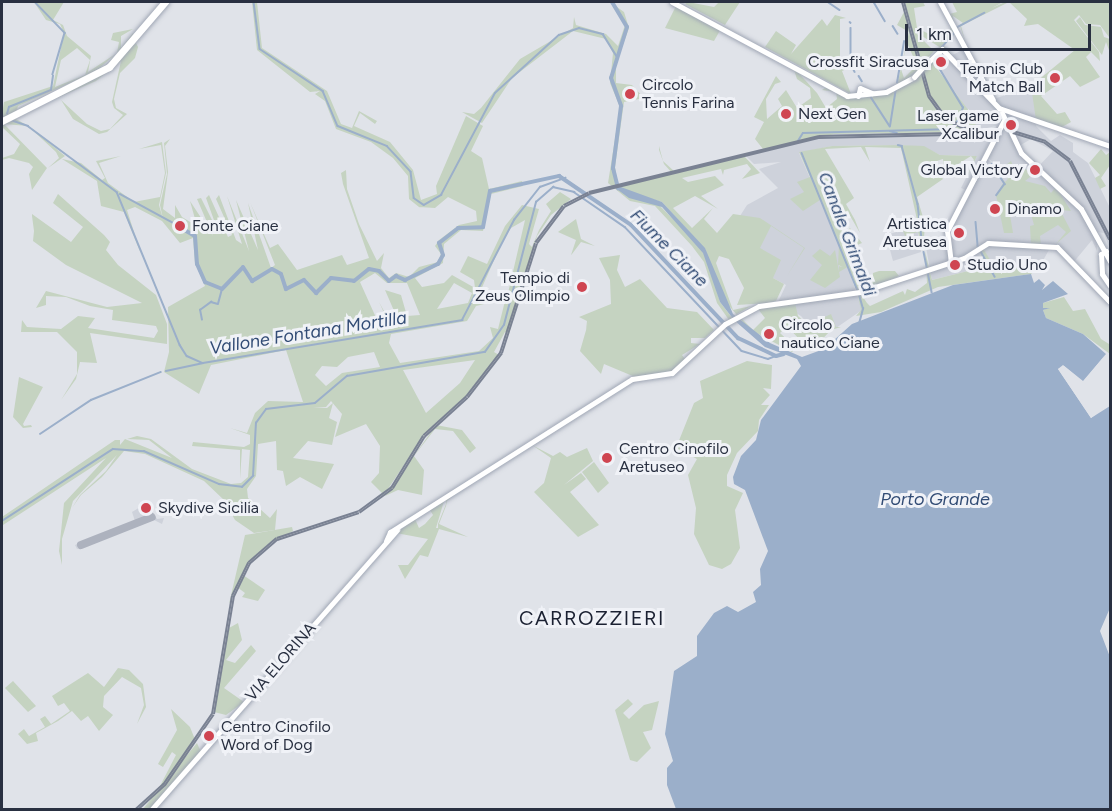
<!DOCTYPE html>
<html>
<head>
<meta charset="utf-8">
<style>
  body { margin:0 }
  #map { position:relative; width:1112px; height:811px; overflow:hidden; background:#e0e3e9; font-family:Figtree,sans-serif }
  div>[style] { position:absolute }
  .built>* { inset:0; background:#ced2db }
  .green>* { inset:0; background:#c5d3c1 }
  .water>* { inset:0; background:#9bafca }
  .pier>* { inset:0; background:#e0e3e9 }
  .stream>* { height:1.5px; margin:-0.75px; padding:0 0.75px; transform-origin:0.75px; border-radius:0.75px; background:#9bafca }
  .river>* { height:4px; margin:-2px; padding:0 2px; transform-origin:2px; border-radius:2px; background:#9bafca }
  .runway>* { height:8px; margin:-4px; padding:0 4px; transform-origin:4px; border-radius:4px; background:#adb2be }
  .roads { filter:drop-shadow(0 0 2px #a0a7b5) drop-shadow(0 0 2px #a0a7b5) }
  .major>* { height:5px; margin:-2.5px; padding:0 2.5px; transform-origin:2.5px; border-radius:2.5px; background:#fff }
  .highway>* { height:7px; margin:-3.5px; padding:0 3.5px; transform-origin:3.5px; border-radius:3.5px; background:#fff }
  .rail>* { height:4px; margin-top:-2px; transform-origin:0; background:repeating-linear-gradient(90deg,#f0f2f7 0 4.5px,#7a8293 0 9px); box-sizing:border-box; border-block:2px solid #7a8293 }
  .bridges { filter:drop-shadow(0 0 2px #a0a7b5) drop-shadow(0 0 2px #a0a7b5) }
  .major-bridge>* { height:5px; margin:-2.5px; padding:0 2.5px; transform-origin:2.5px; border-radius:2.5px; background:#fff }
  .dots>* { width:16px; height:16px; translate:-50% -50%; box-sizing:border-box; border:3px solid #f0f2f7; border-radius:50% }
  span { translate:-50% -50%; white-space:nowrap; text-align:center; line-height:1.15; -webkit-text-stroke:6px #f0f2f7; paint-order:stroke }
  .poi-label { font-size:16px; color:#293041 }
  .right { translate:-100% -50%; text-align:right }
  .left { translate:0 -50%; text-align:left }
  .street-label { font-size:16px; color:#293041 }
  .water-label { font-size:18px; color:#324c75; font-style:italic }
  .quarter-label { font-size:20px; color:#1b2132; letter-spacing:1.5px }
  .frame { position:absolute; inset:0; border:3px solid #293041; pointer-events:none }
  .scale { position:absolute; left:905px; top:24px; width:186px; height:27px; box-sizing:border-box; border:3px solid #293041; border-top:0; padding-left:8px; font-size:18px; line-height:21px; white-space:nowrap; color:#293041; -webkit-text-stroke:4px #f0f2f7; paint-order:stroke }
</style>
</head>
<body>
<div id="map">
  <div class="built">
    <i style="clip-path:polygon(evenodd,964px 49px,994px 99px,1031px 86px,1039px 114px,1036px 126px,1051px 141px,1060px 135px,1073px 143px,1073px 152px,1088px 163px,1110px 208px,1110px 250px,1104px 233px,1097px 232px,1097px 251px,1092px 240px,1073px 263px,1060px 248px,1050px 248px,1040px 266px,995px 270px,983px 248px,988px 266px,932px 280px,925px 242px,948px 237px,987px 159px,993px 163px,988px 157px,998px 141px,996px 126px,978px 130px,994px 133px,966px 190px,961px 188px,977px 156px,940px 155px,924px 147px,898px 145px,832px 146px,799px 153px,839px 244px,839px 271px,848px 267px,862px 310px,836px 328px,813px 330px,801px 316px,778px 302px,786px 285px,773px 278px,740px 216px,747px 205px,778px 188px,759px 169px,781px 162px,754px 164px,745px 155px,835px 134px,976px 130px,973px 117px,934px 63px,944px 53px,949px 57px,964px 49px,1031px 139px,1053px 151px,1037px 168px,1019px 146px,1031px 139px)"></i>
    <i style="clip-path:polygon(917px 226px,921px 252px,893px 261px,886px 235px)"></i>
    <i style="clip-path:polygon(147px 503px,157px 519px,164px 518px,162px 524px,154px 520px,77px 549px,75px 545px,135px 521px,132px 512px)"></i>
  </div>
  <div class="green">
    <i style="clip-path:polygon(evenodd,34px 2px,64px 2px,53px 20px,63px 25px,67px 36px,91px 56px,88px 72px,117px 53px,119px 42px,111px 40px,113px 33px,133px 29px,121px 36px,121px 48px,133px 33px,135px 37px,95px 72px,18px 106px,16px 113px,101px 75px,136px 43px,138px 47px,135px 58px,120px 73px,114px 99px,116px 108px,127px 114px,107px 132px,99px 134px,73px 119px,61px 100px,87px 124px,101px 131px,110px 129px,123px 115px,114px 108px,112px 102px,121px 61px,96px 81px,18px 115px,16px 119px,30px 127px,65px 156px,48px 168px,59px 158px,56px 152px,28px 126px,4px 124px,47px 168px,32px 190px,29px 174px,33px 167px,29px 163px,9px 158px,2px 160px,2px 168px,2px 158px,14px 154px,20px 144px,2px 127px,2px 114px,4px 102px,53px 86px,64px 33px,60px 24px,46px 20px,34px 2px,77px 48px,90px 60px,85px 75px,55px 87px,61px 60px,77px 48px)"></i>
    <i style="clip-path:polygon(evenodd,252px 2px,257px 2px,262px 48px,327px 91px,341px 124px,352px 128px,359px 111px,377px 121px,375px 124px,360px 113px,354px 126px,390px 142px,413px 170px,421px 200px,437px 194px,436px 186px,466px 116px,483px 126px,471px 151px,482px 158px,489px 189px,522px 181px,523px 186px,491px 194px,483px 231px,461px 230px,444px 244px,443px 263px,415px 278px,422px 287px,444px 283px,452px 275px,475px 288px,474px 280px,460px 272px,468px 256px,487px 264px,505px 226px,522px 205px,539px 209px,529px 244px,532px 247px,539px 230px,551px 211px,546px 204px,560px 192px,571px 199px,551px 215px,537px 236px,509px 334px,505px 332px,494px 352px,499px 355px,469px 394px,424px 435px,384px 495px,371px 482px,379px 473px,380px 446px,366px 424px,335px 437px,342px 414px,331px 401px,326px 407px,313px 407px,327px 408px,333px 403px,329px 418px,337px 422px,332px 445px,308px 441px,293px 458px,334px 464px,322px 489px,300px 477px,286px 486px,283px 471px,277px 470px,276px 441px,258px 444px,256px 476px,247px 489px,248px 498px,270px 518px,277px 509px,275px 530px,254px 533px,235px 520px,224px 500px,204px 481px,145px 454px,124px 451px,102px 477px,81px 495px,72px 508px,80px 495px,106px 471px,117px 455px,73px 501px,62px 539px,62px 565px,59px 551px,64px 503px,106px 458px,3px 525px,2px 517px,115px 440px,120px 440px,120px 445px,125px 439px,172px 458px,149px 440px,127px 439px,137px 436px,151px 439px,192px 469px,231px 484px,241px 483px,248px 477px,250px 450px,242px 449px,240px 479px,240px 450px,192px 446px,193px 442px,244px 447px,250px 444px,250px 435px,230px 428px,247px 433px,255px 413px,268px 401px,303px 402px,286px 350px,211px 365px,199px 394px,164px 372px,169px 352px,168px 307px,205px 286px,195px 263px,193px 238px,180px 243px,162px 221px,135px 207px,127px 210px,141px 254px,124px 212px,101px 206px,97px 181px,62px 159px,81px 163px,102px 180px,105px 178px,96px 161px,121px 156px,99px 163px,108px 183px,134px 202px,160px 197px,165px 173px,161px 145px,139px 149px,162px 142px,166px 173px,159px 205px,163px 219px,160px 205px,167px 174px,164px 143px,170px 139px,165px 146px,168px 172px,163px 209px,175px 218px,175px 205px,182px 217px,197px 226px,190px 201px,213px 236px,197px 199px,201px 198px,219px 234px,206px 198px,209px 195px,228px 237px,232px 235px,216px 199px,219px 195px,236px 240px,242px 244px,227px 196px,249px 251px,236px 200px,258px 250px,248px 203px,271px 268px,275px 265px,250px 202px,270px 248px,278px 244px,297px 270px,342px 255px,347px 265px,369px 258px,343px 184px,341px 173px,346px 170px,347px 189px,359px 224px,377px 261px,384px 253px,381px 268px,389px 278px,396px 273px,409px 277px,419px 267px,438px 262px,441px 254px,435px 246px,439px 240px,459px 225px,477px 221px,476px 211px,448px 197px,435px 208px,419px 207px,409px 199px,408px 176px,393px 158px,371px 142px,336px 129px,325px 101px,315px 94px,320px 91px,310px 92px,257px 50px,252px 2px,525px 220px,508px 293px,476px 301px,503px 240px,511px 228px,525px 220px,252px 2px,375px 273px,387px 283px,407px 283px,420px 315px,407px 316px,401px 295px,385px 290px,398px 320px,390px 322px,379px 302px,386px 317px,378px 322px,360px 282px,375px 273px,252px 2px,454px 283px,472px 293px,468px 303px,437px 309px,454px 283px,252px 2px,496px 301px,505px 301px,498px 329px,490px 327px,493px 338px,479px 351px,400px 363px,389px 343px,391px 334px,467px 321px,476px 306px,496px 301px,252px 2px,374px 352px,380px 367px,342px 373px,326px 386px,315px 375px,322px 366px,337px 367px,348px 357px,374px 352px,252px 2px,475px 360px,460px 383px,426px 413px,403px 370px,475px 360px)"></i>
    <i style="clip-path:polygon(610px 2px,624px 12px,629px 28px,616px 64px,616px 83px,632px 85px,644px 98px,624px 102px,615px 167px,618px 186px,672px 173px,664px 164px,659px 150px,659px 146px,663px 161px,675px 172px,744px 156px,760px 173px,742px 179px,751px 169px,747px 164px,724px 170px,723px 175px,721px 169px,682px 178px,688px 182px,715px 176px,724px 185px,701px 196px,718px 209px,695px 196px,673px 208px,692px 228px,713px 208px,704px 219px,717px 233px,733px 214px,760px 218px,805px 248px,787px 276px,804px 248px,771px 226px,760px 248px,781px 260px,773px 278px,784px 284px,776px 301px,768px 303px,737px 305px,744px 288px,729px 259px,719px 256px,716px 263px,733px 310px,751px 306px,737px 314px,753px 330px,765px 318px,758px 309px,795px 303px,798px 316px,813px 330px,817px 326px,814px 322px,831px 314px,836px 327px,841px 327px,831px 330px,811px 351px,797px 347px,802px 342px,782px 321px,785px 328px,780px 333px,796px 348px,792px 352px,749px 329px,724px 300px,705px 249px,662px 202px,614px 188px,658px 204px,694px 240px,707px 258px,720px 302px,733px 319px,729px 320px,717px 303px,704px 262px,692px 246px,655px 206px,630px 201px,608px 183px,620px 107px,610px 83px,613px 53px,606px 39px,573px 31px,512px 78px,482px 123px,462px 112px,474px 114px,481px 108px,520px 59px,573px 28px,574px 17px,576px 25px,606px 34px,618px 46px,625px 25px)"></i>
    <i style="clip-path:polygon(688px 2px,714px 7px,719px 2px,740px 2px,725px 25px,685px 4px)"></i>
    <i style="clip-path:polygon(evenodd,902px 2px,930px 100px,945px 119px,967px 132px,835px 134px,745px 155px,763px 149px,755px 139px,764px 122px,754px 117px,776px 76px,781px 82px,775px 84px,766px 99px,767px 119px,782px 106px,778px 99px,786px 90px,797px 108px,811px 98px,810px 88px,797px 79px,793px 67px,817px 93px,826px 108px,837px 99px,836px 92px,822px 90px,828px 86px,861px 98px,897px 86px,909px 32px,897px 25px,904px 12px,902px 2px,907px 43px,917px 65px,904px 78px,901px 69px,907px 43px)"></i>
    <i style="clip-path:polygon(905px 2px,923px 2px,925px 6px,914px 8px,917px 28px,943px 41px,951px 27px,938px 2px,956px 32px,944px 46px,952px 55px,914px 31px,934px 51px,922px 66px,938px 51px,944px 53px,934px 60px,935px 66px,973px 116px,977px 129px,984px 131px,968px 128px,955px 123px,933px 102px,927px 86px)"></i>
    <i style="clip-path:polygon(952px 2px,1003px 2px,992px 8px,1005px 2px,1109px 2px,1109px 37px,1100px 25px,1086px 24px,1079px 15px,1074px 20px,1099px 52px,1100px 61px,1091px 52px,1086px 57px,1100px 77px,1080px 87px,1070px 76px,1041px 96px,1057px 114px,1065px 112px,1071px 122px,1062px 127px,1036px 120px,1031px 86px,1075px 50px,1038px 24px,1024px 26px,1027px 19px,1009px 2px,961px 26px,966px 44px,960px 26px,956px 27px,963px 23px,953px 16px,954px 24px,949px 14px,957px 12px)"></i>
    <i style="clip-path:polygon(677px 4px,722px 27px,714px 41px,665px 28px)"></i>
    <i style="clip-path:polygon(835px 15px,846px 18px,840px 19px,840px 67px,849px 68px,842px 71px,851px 94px,765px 47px,776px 31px,796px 45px,791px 54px,822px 19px,827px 26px)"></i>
    <i style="clip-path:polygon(1080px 17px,1085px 25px,1101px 27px,1104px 37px,1110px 39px,1110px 53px,1106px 42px,1102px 55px,1076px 21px)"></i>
    <i style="clip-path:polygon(898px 145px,924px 146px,940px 155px,977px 156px,966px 179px,974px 160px,971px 156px,944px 173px,943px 159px,928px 164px,933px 179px,940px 175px,943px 179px,917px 197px,925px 224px,923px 251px,918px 232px,905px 236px,903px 231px,918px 224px,901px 148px,865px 147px,870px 162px,861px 147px,825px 149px,854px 198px,846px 204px,855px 220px,860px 233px,849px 214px,839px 218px,843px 234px,850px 228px,862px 243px,846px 250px,859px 286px,872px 282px,873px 273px,879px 271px,895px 271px,899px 276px,861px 294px,867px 303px,870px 306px,903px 291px,905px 295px,907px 289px,915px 292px,927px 283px,925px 251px,932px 280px,988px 266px,978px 250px,989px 244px,983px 248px,996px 270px,1039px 266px,1031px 274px,938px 287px,881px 312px,856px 316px,861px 310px,857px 292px,848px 267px,839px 272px,839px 266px,843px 267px,838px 265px,839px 244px,820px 200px,803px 211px,790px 199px,804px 192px,797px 182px,810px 177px,799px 152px,832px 146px)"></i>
    <i style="clip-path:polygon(1101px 149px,1106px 155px,1110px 152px,1110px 165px,1101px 178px,1106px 186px,1100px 189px,1095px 178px,1100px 175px,1089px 163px)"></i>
    <i style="clip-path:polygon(1011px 161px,1016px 172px,1026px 169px,1030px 177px,1025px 181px,1045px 186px,1051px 193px,1056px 187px,1071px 211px,1060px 210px,1071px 231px,1056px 244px,1066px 232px,1058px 225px,1040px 236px,1041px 245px,1031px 244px,1030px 226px,1034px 225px,1030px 211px,1010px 215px,1013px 233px,1004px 233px,996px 195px,1003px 183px,991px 164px,1005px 182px,1008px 179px,1001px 169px)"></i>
    <i style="clip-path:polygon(58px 194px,104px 235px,110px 242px,106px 250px,118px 265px,156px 295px,167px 324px,167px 344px,90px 333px,97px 363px,80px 362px,76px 379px,61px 400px,77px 374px,77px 352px,57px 332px,21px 332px,22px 320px,27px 327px,61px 329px,78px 316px,95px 318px,88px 328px,154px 338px,158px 331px,156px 326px,112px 320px,113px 310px,90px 306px,66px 297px,46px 296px,46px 305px,36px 308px,46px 291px,107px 307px,142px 303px,66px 265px,33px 241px,34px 231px,32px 216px,32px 203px,32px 214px,71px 242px,83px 227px,53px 203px)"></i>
    <i style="clip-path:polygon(576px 219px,581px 239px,595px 246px,581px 242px,572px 254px,571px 255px,576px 240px,558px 232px)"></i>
    <i style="clip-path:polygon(820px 249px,830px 256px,835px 250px,840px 277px,825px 288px,810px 280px,822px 265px,812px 256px)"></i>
    <i style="clip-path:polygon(620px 255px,617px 270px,625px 287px,640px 279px,667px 308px,697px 312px,714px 330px,705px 338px,691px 338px,691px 343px,700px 344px,682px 355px,685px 359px,673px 371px,635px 377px,604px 364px,601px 374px,580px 351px,591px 313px,586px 330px,587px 321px,579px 317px,611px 304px,610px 280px,599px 258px)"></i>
    <i style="clip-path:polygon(1064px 297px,1073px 311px,1085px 309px,1101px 339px,1109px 344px,1110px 354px,1083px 334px,1046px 318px,1043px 310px,1049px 308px,1043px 308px,1043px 303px)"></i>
    <i style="clip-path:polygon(747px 361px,772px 365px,771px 389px,763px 388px,770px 395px,761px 405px,769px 405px,759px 420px,758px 431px,737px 453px,727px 475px,727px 486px,743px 493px,735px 510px,740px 548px,731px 564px,722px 569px,709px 565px,694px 534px,696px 508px,688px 475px,697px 459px,676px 448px,694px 403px,703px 398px,700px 381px)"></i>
    <i style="clip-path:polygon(19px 377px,43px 387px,23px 424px,24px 426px,31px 425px,32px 427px,23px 428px,13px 417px)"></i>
    <i style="clip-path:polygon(436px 425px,462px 430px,476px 448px,470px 453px,453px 431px,435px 429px,414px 456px,424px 470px,422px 495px,398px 490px,385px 496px)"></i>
    <i style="clip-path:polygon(532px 445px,553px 456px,560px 452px,567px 457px,587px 448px,593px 461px,564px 485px,581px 473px,586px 479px,570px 492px,599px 525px,578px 537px,534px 492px,544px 483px,551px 458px)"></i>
    <i style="clip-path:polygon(594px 462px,609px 483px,598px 493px,582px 472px)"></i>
    <i style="clip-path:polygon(457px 492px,447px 501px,446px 506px,439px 524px,468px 537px,439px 529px,428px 557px,420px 555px,405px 579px,398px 565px,408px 565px,428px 539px,396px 533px,415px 519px,419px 528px,425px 524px,433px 515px,430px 510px,425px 513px,444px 501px,436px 528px,438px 528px,438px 524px,446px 504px,446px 500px)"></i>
    <i style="clip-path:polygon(292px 527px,293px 531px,267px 545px,248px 564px,229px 604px,245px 535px)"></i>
    <i style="clip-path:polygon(243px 575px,265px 590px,258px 601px,242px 597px,245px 593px,237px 587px)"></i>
    <i style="clip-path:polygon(238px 623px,242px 640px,226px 660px,235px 663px,251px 645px,256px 651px,224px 688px,244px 702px,226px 715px,214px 712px,229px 628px)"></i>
    <i style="clip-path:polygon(118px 668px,129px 670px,143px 684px,146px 707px,137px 724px,144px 705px,141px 688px,122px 677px,104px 696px,103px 707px,113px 715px,99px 731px,88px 716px,81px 721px,72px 711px,58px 721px,36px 733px,38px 741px,27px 744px,18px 734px,24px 729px,29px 736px,45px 727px,40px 719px,45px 716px,51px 724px,70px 711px,64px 703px,58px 706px,52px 696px,88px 673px,104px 687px)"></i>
    <i style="clip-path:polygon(13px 681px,36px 706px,28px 712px,5px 688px)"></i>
    <i style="clip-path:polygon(628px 699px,633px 704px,623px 713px,629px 719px,644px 705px,659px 701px,652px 730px,643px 732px,651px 748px,637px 762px,630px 760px,615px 710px)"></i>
    <i style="clip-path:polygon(171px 709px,190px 727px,196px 742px,165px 783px,141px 806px,160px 786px,176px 755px,172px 752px,163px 767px,158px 764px,177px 730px)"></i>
    <i style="clip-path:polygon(197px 743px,201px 752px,150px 809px,143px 809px)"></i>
  </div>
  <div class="water">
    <i style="clip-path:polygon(618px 186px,662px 202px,705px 248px,733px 314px,770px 343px,802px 357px,824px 349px,852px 324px,953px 285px,1031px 274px,1034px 283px,1039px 279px,1045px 285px,1042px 290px,1053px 281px,1068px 294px,1043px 303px,1043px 308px,1050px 308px,1043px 310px,1046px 318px,1083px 334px,1106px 354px,1083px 382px,1064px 366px,1058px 369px,1091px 418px,1110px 406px,1110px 608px,1100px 631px,1110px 657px,1110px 809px,676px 809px,667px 785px,667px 768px,673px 761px,665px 734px,674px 671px,697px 656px,697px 636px,714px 613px,727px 606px,738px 612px,756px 602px,753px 592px,761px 585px,760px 569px,768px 551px,745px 490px,734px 484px,733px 477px,741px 456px,756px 440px,761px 420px,801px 366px,797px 359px,765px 347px,734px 320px,720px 302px,703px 253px,662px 207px,629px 198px,614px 187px)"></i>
  </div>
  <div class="pier">
    <i style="clip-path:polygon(1106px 354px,1085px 384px,1062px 370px,1092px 414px,1110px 403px,1091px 418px,1058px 369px,1063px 365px,1083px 381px)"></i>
  </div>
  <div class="stream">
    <i style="left:35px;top:2px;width:43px;rotate:45.9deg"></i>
    <i style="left:65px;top:33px;width:43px;rotate:106.3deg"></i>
    <i style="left:254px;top:2px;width:47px;rotate:82.7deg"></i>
    <i style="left:260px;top:49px;width:76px;rotate:33.7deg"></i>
    <i style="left:323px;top:91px;width:38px;rotate:67deg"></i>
    <i style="left:338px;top:126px;width:53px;rotate:22.2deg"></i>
    <i style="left:387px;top:146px;width:35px;rotate:47deg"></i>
    <i style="left:411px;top:172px;width:26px;rotate:83deg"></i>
    <i style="left:414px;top:198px;width:12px;rotate:35deg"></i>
    <i style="left:424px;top:205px;width:20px;rotate:-30deg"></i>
    <i style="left:441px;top:195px;width:115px;rotate:-62.1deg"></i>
    <i style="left:495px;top:93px;width:86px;rotate:-42.2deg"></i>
    <i style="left:559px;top:35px;width:21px;rotate:-19deg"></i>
    <i style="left:579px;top:28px;width:25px;rotate:14deg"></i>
    <i style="left:603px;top:34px;width:26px;rotate:58deg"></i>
    <i style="left:828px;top:2px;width:14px;rotate:34deg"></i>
    <i style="left:874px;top:2px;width:22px;rotate:60deg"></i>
    <i style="left:850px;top:22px;width:1px;rotate:45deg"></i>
    <i style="left:893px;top:26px;width:9px;rotate:58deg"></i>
    <i style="left:851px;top:28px;width:38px;rotate:90deg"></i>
    <i style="left:956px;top:28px;width:32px;rotate:-28deg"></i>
    <i style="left:942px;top:47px;width:20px;rotate:-49deg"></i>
    <i style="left:854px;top:70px;width:2px;rotate:63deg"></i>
    <i style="left:859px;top:76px;width:6px;rotate:59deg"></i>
    <i style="left:897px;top:83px;width:42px;rotate:-80.3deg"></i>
    <i style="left:871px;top:97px;width:35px;rotate:57deg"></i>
    <i style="left:7px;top:114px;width:7px;rotate:-74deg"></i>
    <i style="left:9px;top:107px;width:45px;rotate:-22deg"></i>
    <i style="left:51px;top:90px;width:14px;rotate:-82deg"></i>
    <i style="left:11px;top:120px;width:18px;rotate:19deg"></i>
    <i style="left:28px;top:126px;width:111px;rotate:36.6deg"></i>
    <i style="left:117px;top:192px;width:165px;rotate:67.6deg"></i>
    <i style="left:180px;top:345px;width:13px;rotate:58deg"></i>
    <i style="left:187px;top:356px;width:17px;rotate:24deg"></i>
    <i style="left:203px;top:363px;width:263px;rotate:-9.4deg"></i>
    <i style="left:462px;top:320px;width:113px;rotate:-62.5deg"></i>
    <i style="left:514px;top:220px;width:42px;rotate:-51.8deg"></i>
    <i style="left:540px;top:187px;width:27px;rotate:-20deg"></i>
    <i style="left:890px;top:126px;width:38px;rotate:-81deg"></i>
    <i style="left:890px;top:131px;width:7px;rotate:16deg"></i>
    <i style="left:798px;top:141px;width:9px;rotate:-58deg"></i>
    <i style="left:803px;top:133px;width:151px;rotate:-1.5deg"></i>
    <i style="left:954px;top:129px;width:23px;rotate:-67deg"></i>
    <i style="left:963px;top:108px;width:56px;rotate:-121.1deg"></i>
    <i style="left:898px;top:145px;width:4px;rotate:14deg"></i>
    <i style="left:902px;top:146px;width:60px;rotate:74.6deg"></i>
    <i style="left:918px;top:204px;width:44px;rotate:83.5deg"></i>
    <i style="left:802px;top:153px;width:149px;rotate:67.9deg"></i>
    <i style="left:992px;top:164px;width:24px;rotate:57deg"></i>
    <i style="left:1005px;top:184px;width:14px;rotate:126deg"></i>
    <i style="left:120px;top:194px;width:67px;rotate:28.5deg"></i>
    <i style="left:976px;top:222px;width:24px;rotate:85deg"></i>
    <i style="left:978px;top:246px;width:35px;rotate:61deg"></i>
    <i style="left:924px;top:252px;width:41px;rotate:78.7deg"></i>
    <i style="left:202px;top:320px;width:10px;rotate:-101deg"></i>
    <i style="left:200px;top:310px;width:14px;rotate:-36deg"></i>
    <i style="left:211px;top:302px;width:7px;rotate:16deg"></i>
    <i style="left:218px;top:304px;width:16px;rotate:-75deg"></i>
    <i style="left:859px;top:324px;width:16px;rotate:-75deg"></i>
    <i style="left:863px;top:309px;width:15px;rotate:-106deg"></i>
    <i style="left:166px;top:371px;width:38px;rotate:-12deg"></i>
    <i style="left:40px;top:434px;width:61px;rotate:-33.7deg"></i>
    <i style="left:91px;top:400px;width:75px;rotate:-21.8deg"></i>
    <i style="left:2px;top:521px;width:132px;rotate:-33deg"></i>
    <i style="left:113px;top:449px;width:31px;rotate:4deg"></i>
    <i style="left:144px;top:451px;width:82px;rotate:23.7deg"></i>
    <i style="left:219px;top:484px;width:23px;rotate:7deg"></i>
    <i style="left:242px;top:487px;width:16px;rotate:-45deg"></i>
    <i style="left:253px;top:476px;width:53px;rotate:-86.8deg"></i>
    <i style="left:256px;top:423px;width:17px;rotate:-54deg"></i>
    <i style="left:266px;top:409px;width:49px;rotate:-7deg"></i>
    <i style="left:315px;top:403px;width:42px;rotate:-40.2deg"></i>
    <i style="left:347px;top:376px;width:140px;rotate:-9.9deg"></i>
    <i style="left:485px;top:352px;width:33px;rotate:-55deg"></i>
    <i style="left:504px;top:325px;width:127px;rotate:-75.4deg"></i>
    <i style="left:536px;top:202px;width:23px;rotate:-41deg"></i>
    <i style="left:553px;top:187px;width:22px;rotate:13deg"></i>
    <i style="left:574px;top:192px;width:62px;rotate:34.5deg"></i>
    <i style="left:625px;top:227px;width:170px;rotate:46.7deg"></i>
    <i style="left:742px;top:351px;width:27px;rotate:17deg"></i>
    <i style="left:768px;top:359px;width:9px;rotate:-21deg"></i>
  </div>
  <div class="river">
    <i style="left:612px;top:2px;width:29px;rotate:59deg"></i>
    <i style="left:627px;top:27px;width:53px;rotate:107.4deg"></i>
    <i style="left:611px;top:78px;width:30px;rotate:70deg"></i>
    <i style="left:621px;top:106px;width:63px;rotate:97.4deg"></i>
    <i style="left:613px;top:168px;width:21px;rotate:76deg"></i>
    <i style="left:181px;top:228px;width:16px;rotate:30deg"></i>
    <i style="left:195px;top:236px;width:28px;rotate:86deg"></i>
    <i style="left:197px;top:264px;width:20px;rotate:66deg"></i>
    <i style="left:205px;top:282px;width:18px;rotate:22deg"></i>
    <i style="left:222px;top:289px;width:30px;rotate:-46deg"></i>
    <i style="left:243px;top:267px;width:17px;rotate:57deg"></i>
    <i style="left:252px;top:281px;width:23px;rotate:-31deg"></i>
    <i style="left:272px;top:269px;width:10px;rotate:29deg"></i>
    <i style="left:281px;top:274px;width:16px;rotate:72deg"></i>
    <i style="left:286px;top:289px;width:20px;rotate:-27deg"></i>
    <i style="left:304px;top:280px;width:18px;rotate:47deg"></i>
    <i style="left:316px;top:293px;width:21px;rotate:-45deg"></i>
    <i style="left:331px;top:278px;width:23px;rotate:7deg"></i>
    <i style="left:354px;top:281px;width:19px;rotate:-39deg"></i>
    <i style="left:369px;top:269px;width:10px;rotate:11deg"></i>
    <i style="left:379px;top:271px;width:14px;rotate:45deg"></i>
    <i style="left:389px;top:281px;width:9px;rotate:-36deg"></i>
    <i style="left:396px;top:276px;width:10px;rotate:24deg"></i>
    <i style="left:405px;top:280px;width:37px;rotate:-26deg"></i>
    <i style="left:438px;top:264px;width:10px;rotate:-61deg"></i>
    <i style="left:443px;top:255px;width:13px;rotate:-108deg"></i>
    <i style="left:439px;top:243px;width:24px;rotate:-38deg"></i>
    <i style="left:458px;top:228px;width:25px;rotate:-2deg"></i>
    <i style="left:483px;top:227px;width:37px;rotate:-79deg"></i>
    <i style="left:490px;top:191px;width:71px;rotate:-12.3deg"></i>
    <i style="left:559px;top:176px;width:87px;rotate:34.2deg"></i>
    <i style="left:631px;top:225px;width:156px;rotate:46.6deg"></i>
    <i style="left:738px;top:338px;width:42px;rotate:25.3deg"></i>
    <i style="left:776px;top:356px;width:8px;rotate:-14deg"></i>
  </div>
  <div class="runway">
    <i style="left:81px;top:545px;width:76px;rotate:-21.5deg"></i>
  </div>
  <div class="roads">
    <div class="major">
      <i style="left:672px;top:2px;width:199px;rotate:28.2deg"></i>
      <i style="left:847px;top:96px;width:39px;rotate:-6deg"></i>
      <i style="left:886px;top:92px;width:32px;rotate:-28deg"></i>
      <i style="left:940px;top:2px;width:111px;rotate:61.6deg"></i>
      <i style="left:923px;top:67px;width:26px;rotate:-43deg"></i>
      <i style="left:942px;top:49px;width:83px;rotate:46deg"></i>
      <i style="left:858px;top:96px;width:8px;rotate:-76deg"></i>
      <i style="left:860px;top:88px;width:13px;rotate:23deg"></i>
      <i style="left:999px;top:108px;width:117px;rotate:18.9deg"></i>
      <i style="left:1002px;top:113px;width:44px;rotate:64.6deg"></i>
      <i style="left:1021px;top:153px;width:82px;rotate:43deg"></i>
      <i style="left:1081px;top:209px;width:60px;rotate:60.9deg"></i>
      <i style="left:1106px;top:251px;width:6px;rotate:149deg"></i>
      <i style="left:1101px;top:254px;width:20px;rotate:87deg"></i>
      <i style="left:1102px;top:274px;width:14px;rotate:56deg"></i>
      <i style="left:951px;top:263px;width:32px;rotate:-97deg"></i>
      <i style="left:947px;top:231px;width:125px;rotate:-62.8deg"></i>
      <i style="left:386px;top:541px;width:10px;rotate:-66deg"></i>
      <i style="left:390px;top:532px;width:286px;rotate:-32.3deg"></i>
      <i style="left:632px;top:379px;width:40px;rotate:-8.5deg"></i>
      <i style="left:672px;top:373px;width:72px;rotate:-42.8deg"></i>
      <i style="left:725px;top:324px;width:38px;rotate:-28deg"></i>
      <i style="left:759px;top:306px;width:102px;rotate:-7.9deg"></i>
      <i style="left:860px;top:292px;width:109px;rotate:-18.1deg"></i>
      <i style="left:964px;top:258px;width:28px;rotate:-32deg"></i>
      <i style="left:988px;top:243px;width:69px;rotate:3.3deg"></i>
      <i style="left:1057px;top:247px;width:76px;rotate:46.1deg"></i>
      <i style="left:151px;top:810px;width:373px;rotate:-48.7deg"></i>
    </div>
    <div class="highway">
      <i style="left:2px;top:121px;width:120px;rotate:-26.8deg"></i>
      <i style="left:109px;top:67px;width:86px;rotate:-49.3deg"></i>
    </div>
  </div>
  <div class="rail">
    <i style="left:903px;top:2px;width:98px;rotate:74.5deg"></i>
    <i style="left:929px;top:96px;width:29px;rotate:54deg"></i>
    <i style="left:946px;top:119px;width:25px;rotate:26deg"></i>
    <i style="left:1013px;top:132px;width:34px;rotate:17deg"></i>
    <i style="left:1045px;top:142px;width:31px;rotate:37deg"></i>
    <i style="left:1070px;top:161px;width:88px;rotate:62.9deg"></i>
    <i style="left:136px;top:810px;width:38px;rotate:-42deg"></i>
    <i style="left:164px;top:785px;width:86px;rotate:-55.4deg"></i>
    <i style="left:213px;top:714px;width:120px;rotate:-80.4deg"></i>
    <i style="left:233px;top:596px;width:37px;rotate:-64deg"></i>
    <i style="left:249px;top:563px;width:37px;rotate:-41deg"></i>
    <i style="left:277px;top:539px;width:86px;rotate:-18.2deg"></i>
    <i style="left:359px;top:512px;width:41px;rotate:-36deg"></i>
    <i style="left:392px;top:488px;width:61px;rotate:-58.4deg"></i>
    <i style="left:424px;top:436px;width:58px;rotate:-42.2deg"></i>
    <i style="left:467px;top:397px;width:56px;rotate:-52.3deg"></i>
    <i style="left:501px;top:353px;width:115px;rotate:-72.3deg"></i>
    <i style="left:536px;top:243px;width:46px;rotate:-52.9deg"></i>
    <i style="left:564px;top:206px;width:28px;rotate:-27deg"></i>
    <i style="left:589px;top:193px;width:237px;rotate:-13.7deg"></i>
    <i style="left:819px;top:137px;width:175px;rotate:-1.3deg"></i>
  </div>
  <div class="bridges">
    <div class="major-bridge">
      <i style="left:914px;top:77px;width:13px;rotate:-48deg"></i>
    </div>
  </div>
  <div class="dots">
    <i style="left:941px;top:62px;background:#cf4551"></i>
    <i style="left:1055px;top:78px;background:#cf4551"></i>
    <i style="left:630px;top:94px;background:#cf4551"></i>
    <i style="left:786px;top:114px;background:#cf4551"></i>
    <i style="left:1011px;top:125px;background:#cf4551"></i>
    <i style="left:1035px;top:170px;background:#cf4551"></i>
    <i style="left:995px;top:209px;background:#cf4551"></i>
    <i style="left:180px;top:226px;background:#cf4551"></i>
    <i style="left:959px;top:233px;background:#cf4551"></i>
    <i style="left:955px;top:265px;background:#cf4551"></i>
    <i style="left:582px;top:287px;background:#cf4551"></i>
    <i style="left:769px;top:334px;background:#cf4551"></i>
    <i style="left:607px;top:458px;background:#cf4551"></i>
    <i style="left:146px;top:508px;background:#cf4551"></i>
    <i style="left:209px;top:736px;background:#cf4551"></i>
  </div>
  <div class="poi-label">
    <span class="right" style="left:929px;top:62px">Crossfit Siracusa</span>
    <span class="right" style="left:1043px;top:78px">Tennis Club<br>Match Ball</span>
    <span class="left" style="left:642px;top:94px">Circolo<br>Tennis Farina</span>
    <span class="left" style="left:798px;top:114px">Next Gen</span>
    <span class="right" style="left:999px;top:125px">Laser game<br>Xcalibur</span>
    <span class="right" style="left:1023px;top:170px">Global Victory</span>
    <span class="left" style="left:1007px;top:209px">Dinamo</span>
    <span class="right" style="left:947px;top:233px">Artistica<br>Aretusea</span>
    <span class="left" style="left:192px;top:226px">Fonte Ciane</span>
    <span class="left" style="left:967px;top:265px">Studio Uno</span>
    <span class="right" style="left:570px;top:287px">Tempio di<br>Zeus Olimpio</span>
    <span class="left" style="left:781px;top:334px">Circolo<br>nautico Ciane</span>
    <span class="left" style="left:619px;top:458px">Centro Cinofilo<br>Aretuseo</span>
    <span class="left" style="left:158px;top:508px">Skydive Sicilia</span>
    <span class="left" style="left:221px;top:736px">Centro Cinofilo<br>Word of Dog</span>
  </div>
  <div class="street-label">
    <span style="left:281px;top:662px;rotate:-49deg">VIA ELORINA</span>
  </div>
  <div class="water-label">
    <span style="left:847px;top:234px;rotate:69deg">Canale Grimaldi</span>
    <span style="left:669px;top:248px;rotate:45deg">Fiume Ciane</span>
    <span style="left:308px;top:333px;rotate:-9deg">Vallone Fontana Mortilla</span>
    <span style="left:935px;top:499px">Porto Grande</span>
  </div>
  <div class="quarter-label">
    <span style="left:592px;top:618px">CARROZZIERI</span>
  </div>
  <div class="frame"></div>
  <div class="scale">1 km</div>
</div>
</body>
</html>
